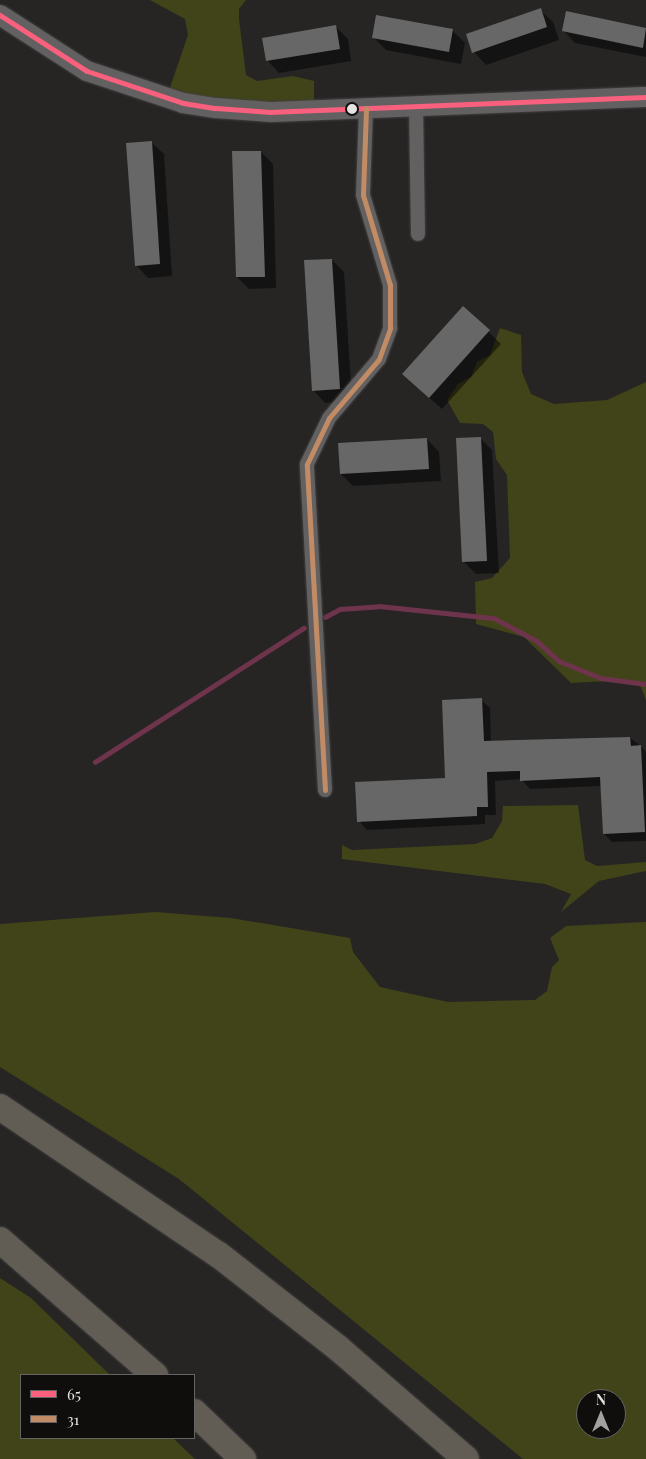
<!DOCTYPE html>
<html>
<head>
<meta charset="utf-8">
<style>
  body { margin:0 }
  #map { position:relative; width:646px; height:1459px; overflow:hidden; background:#262524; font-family:"Playfair Display",serif }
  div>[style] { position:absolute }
  .green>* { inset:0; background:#414318 }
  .shadow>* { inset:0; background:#0007 }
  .stream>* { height:4.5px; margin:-2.25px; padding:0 2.25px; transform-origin:2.25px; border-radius:2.25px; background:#6d344c }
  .building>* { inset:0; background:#686767 }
  .roads { filter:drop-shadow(0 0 1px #424140) drop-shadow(0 0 1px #424140) }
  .minor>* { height:14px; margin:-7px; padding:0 7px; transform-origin:7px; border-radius:7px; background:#626060 }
  .secondary>* { height:20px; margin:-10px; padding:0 10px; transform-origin:10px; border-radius:10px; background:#626060 }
  .motorway>* { height:26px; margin:-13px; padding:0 13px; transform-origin:13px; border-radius:13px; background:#625d54 }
  .bus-1>* { height:5px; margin:-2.5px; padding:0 2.5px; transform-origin:2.5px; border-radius:2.5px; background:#f8607d }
  .bus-2>* { height:5px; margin:-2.5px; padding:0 2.5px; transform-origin:2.5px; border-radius:2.5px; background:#c18c65 }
  .dots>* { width:14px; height:14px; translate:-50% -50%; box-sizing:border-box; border:2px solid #0f0e0d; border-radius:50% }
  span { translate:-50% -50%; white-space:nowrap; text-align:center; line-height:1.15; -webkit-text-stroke:5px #0f0e0d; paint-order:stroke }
  .legend { position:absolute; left:20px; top:1374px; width:175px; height:65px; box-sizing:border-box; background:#0f0e0d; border:1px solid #656463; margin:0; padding:6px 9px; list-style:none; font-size:15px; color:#e6e4e3 }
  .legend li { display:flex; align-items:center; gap:10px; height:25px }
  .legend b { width:25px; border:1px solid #656463 }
  .north { position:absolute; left:576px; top:1389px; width:50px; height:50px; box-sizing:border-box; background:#0f0e0d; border:1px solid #656463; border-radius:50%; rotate:0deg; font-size:14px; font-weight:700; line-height:20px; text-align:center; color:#e6e4e3 }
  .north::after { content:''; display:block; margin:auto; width:18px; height:22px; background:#a3a1a0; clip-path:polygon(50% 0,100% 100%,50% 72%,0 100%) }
</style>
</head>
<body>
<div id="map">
  <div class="green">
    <i style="clip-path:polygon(150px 0,246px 0,239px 9px,239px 19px,246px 75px,257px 81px,293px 76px,314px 81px,314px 108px,167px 96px,188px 35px,185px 19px)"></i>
    <i style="clip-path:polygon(500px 328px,521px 335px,522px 372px,531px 394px,554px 404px,607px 400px,646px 382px,646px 700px,641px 687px,630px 680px,571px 683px,524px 637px,476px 624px,475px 582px,492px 578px,510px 558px,507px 475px,496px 459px,493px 432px,483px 424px,460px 423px,447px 400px,458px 384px,471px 377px,477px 362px,490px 355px)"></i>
    <i style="clip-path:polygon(578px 805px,585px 860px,597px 866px,646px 862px,646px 871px,599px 881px,561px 912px,571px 894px,545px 884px,342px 859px,342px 845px,352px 850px,475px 844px,492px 838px,502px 821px,503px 806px)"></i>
    <i style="clip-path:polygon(evenodd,155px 912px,231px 918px,350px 938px,353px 952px,380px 987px,448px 1002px,535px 1000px,547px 991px,552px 967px,559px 960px,550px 938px,566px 926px,646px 922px,646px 1459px,523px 1459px,179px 1179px,0 1067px,0 924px,155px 912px,586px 1399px,616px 1399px,616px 1429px,586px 1429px,586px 1399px)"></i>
    <i style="clip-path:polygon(0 1278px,31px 1298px,110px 1375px,21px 1375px,21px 1438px,173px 1438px,195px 1459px,0 1459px)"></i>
  </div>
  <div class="shadow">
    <i style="clip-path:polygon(540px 10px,553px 22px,559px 40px,486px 65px,474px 52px)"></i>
    <i style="clip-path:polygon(567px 13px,646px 29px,646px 57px,575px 43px,563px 30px)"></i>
    <i style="clip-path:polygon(336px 27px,348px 39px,351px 61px,279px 73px,267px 60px)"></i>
    <i style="clip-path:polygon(452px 30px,465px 43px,461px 64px,386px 50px,373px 37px)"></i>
    <i style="clip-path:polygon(151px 142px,164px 154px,172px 276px,148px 278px,136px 265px)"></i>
    <i style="clip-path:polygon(261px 152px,273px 164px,276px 288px,249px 289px,237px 277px)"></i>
    <i style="clip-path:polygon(332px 260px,344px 272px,352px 401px,325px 403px,313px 390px)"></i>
    <i style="clip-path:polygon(463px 308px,501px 344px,442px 409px,416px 386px)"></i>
    <i style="clip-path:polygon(480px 438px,492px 450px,499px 573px,476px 574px,463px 561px)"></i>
    <i style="clip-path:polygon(427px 439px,439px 452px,441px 481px,353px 486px,341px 474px)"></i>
    <i style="clip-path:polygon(481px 700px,490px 708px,491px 742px,630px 738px,641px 746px,646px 752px,646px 841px,612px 842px,604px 834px,601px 786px,530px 789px,521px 779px,495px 781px,496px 815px,485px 815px,485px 824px,367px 830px,359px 821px,447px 780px)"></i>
  </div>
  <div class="stream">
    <i style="left:325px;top:617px;width:17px;rotate:-28deg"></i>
    <i style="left:340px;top:609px;width:39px;rotate:-4deg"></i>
    <i style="left:379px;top:606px;width:116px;rotate:6deg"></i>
    <i style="left:494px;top:618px;width:49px;rotate:28.1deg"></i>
    <i style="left:537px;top:641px;width:30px;rotate:42deg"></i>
    <i style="left:559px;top:661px;width:45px;rotate:22deg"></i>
    <i style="left:601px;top:678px;width:45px;rotate:7.6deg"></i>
    <i style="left:95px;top:762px;width:248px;rotate:-32.7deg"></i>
  </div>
  <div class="building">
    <i style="clip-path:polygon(541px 8px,547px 27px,472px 53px,466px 34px)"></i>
    <i style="clip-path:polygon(566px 11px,646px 28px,643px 48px,562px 31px)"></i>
    <i style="clip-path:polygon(376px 15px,453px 29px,449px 52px,372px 38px)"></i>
    <i style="clip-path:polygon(336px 25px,340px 49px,266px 61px,262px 38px)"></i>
    <i style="clip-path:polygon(152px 141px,160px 264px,135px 266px,126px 143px)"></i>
    <i style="clip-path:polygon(232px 151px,261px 151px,265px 277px,236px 277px)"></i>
    <i style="clip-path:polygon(332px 259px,340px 389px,312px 391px,304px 260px)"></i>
    <i style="clip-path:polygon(463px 306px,490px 330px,429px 398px,402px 374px)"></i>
    <i style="clip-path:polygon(481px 437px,487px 561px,462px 562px,456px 438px)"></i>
    <i style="clip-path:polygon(427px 438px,429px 469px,340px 474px,338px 443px)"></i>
    <i style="clip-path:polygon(482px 698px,484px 741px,630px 737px,631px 746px,641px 745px,645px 832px,603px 834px,600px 777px,520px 781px,520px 771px,487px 772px,488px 807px,477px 807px,477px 816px,357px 822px,355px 782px,445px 778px,442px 700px)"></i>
  </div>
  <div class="roads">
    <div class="minor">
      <i style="left:416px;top:107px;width:127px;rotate:89.1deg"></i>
      <i style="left:325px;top:790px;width:326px;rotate:-93.2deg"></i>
      <i style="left:307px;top:464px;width:51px;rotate:-64.4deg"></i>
      <i style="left:329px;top:418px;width:77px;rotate:-49.7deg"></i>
      <i style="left:379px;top:359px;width:33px;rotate:-70deg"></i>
      <i style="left:390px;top:328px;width:43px;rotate:-90deg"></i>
      <i style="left:390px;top:285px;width:94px;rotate:-106.7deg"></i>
      <i style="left:363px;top:195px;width:87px;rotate:-88deg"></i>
    </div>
    <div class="secondary">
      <i style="left:0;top:15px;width:103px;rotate:32.8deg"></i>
      <i style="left:87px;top:71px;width:101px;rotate:18.4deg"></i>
      <i style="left:183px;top:103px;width:33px;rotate:9deg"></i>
      <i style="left:216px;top:108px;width:55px;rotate:4.2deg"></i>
      <i style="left:271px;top:112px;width:375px;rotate:-2.3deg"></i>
    </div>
    <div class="motorway">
      <i style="left:0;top:1107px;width:264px;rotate:34.1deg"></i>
      <i style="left:219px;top:1255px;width:151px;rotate:38deg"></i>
      <i style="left:338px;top:1348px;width:169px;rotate:40.9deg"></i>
      <i style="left:0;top:1240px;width:206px;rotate:41.1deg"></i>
      <i style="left:194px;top:1412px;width:68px;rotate:43.8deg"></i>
    </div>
  </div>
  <div class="bus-1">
    <i style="left:0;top:15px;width:103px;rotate:32.8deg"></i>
    <i style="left:87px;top:71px;width:101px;rotate:18.4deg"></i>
    <i style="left:183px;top:103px;width:33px;rotate:9deg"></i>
    <i style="left:216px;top:108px;width:55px;rotate:4.2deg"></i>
    <i style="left:271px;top:112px;width:375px;rotate:-2.3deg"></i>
  </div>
  <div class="bus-2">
    <i style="left:325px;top:790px;width:326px;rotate:-93.2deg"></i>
    <i style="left:307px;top:464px;width:51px;rotate:-64.4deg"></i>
    <i style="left:329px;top:418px;width:77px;rotate:-49.7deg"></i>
    <i style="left:379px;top:359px;width:33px;rotate:-70deg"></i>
    <i style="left:390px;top:328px;width:43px;rotate:-90deg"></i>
    <i style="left:390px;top:285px;width:94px;rotate:-106.7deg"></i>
    <i style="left:363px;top:195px;width:87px;rotate:-88deg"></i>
  </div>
  <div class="dots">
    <i style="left:352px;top:109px;background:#e6e4e3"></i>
  </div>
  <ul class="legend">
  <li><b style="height:6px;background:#f8607d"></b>65</li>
  <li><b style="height:6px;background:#c18c65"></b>31</li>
  </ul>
  <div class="north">N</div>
</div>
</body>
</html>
